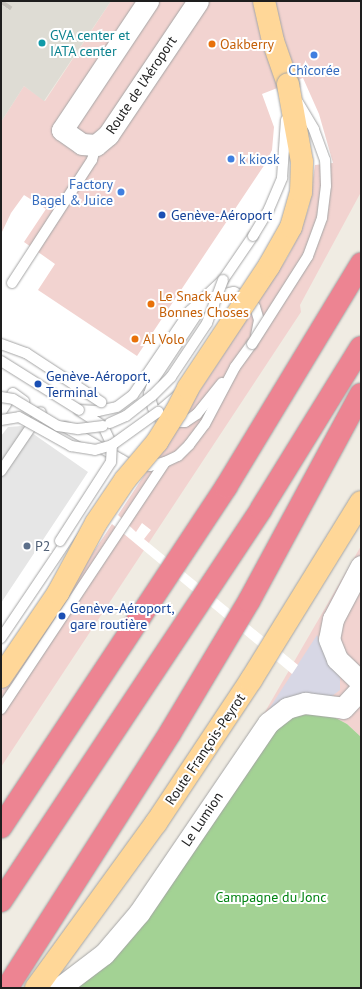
<!DOCTYPE html>
<html>
<head>
<meta charset="utf-8">
<style>
  body { margin:0 }
  #map { position:relative; width:362px; height:989px; overflow:hidden; background:#f0ece3; font-family:"PT Sans",sans-serif }
  div>[style] { position:absolute }
  .commercial>* { inset:0; background:#f2d3d0 }
  .airport>* { inset:0; background:#dedcd4 }
  .forest>* { inset:0; background:#a3d294 }
  .parking>* { inset:0; background:#e6e6e6 }
  .plaza>* { inset:0; background:#d7d7e5 }
  .pier>* { inset:0; background:#fff }
  .tertiary-tunnel>* { height:22px; margin-top:-11px; transform-origin:0; background:repeating-linear-gradient(90deg,#c6c3bc 0 22px,transparent 0 33px) }
  .roads { filter:drop-shadow(0 0 1px #a5a5a5) drop-shadow(0 0 1px #a5a5a5) }
  .service>* { height:10px; margin:-5px; padding:0 5px; transform-origin:5px; border-radius:5px; background:#fff }
  .minor>* { height:21px; margin:-10.5px; padding:0 10.5px; transform-origin:10.5px; border-radius:10.5px; background:#fff }
  .primary>* { height:22px; margin:-11px; padding:0 11px; transform-origin:11px; border-radius:11px; background:#ffd798 }
  .motorway>* { height:22px; margin:-11px; padding:0 11px; transform-origin:11px; border-radius:11px; background:#ed8492 }
  .bridges { filter:drop-shadow(0 0 1px #a5a5a5) drop-shadow(0 0 1px #a5a5a5) }
  .service-bridge>* { height:10px; margin:-5px; padding:0 5px; transform-origin:5px; border-radius:5px; background:#fff }
  .primary-bridge>* { height:22px; margin:-11px; padding:0 11px; transform-origin:11px; border-radius:11px; background:#ffd798 }
  .dots>* { width:11px; height:11px; translate:-50% -50%; box-sizing:border-box; border:2px solid #fff; border-radius:50% }
  span { translate:-50% -50%; white-space:nowrap; text-align:center; line-height:1.15; -webkit-text-stroke:4px #fff; paint-order:stroke }
  .culture-label { font-size:14px; color:#0d838f }
  .left { translate:0 -50%; text-align:left }
  .food-label { font-size:14px; color:#c56008 }
  .shop-label { font-size:14px; color:#366cbe }
  .right { translate:-100% -50%; text-align:right }
  .street-label { font-size:14px; color:#1e1e1e }
  .transit-label { font-size:14px; color:#164399 }
  .service-label { font-size:14px; color:#4e5e75 }
  .park-label { font-size:14px; color:#038414 }
  .frame { position:absolute; inset:0; border:2px solid #1e1e1e; pointer-events:none }
</style>
</head>
<body>
<div id="map">
  <div class="commercial">
    <i style="clip-path:polygon(111px 1px,361px 1px,361px 192px,300px 305px,301px 312px,1px 767px,1px 122px,24px 86px,45px 101px)"></i>
    <i style="clip-path:polygon(361px 546px,361px 737px,347px 724px,330px 715px,278px 726px,262px 717px)"></i>
  </div>
  <div class="airport">
    <i style="clip-path:polygon(1px 1px,111px 1px,44px 101px,24px 86px,1px 122px)"></i>
  </div>
  <div class="forest">
    <i style="clip-path:polygon(318px 712px,330px 715px,347px 724px,361px 737px,361px 988px,77px 988px,93px 976px,136px 934px,278px 726px,293px 717px)"></i>
  </div>
  <div class="parking">
    <i style="clip-path:polygon(9px 408px,104px 470px,1px 621px,1px 420px)"></i>
  </div>
  <div class="plaza">
    <i style="clip-path:polygon(317px 635px,327px 660px,340px 677px,340px 690px,332px 696px,288px 699px,269px 709px)"></i>
  </div>
  <div class="pier">
    <i style="clip-path:polygon(303px 78px,319px 114px,333px 163px,315px 165px,309px 207px,300px 233px,287px 258px,118px 515px,136px 532px,142px 523px,151px 530px,144px 539px,298px 665px,292px 674px,112px 524px,1px 692px,1px 603px,88px 472px,22px 426px,8px 427px,1px 436px,1px 234px,11px 213px,24px 195px,46px 209px,24px 242px,55px 264px,38px 290px,137px 356px,265px 164px,272px 150px,274px 127px,262px 94px)"></i>
  </div>
  <div class="tertiary-tunnel">
    <i style="left:1px;top:4px;width:4px;rotate:-56deg"></i>
  </div>
  <div class="roads">
    <div class="service">
      <i style="left:12px;top:283px;width:147px;rotate:-57deg"></i>
      <i style="left:92px;top:160px;width:16px;rotate:-75deg"></i>
      <i style="left:222px;top:383px;width:40px;rotate:129deg"></i>
      <i style="left:197px;top:414px;width:14px;rotate:146deg"></i>
      <i style="left:185px;top:422px;width:16px;rotate:180deg"></i>
      <i style="left:169px;top:422px;width:10px;rotate:-156deg"></i>
      <i style="left:160px;top:418px;width:12px;rotate:-125deg"></i>
      <i style="left:153px;top:408px;width:15px;rotate:-106deg"></i>
      <i style="left:149px;top:394px;width:16px;rotate:-72deg"></i>
      <i style="left:154px;top:379px;width:85px;rotate:-56.5deg"></i>
      <i style="left:201px;top:308px;width:19px;rotate:-39deg"></i>
      <i style="left:216px;top:296px;width:18px;rotate:-13deg"></i>
      <i style="left:234px;top:292px;width:17px;rotate:28deg"></i>
      <i style="left:249px;top:300px;width:9px;rotate:49deg"></i>
      <i style="left:255px;top:307px;width:14px;rotate:73deg"></i>
      <i style="left:259px;top:320px;width:15px;rotate:101deg"></i>
      <i style="left:79px;top:410px;width:19px;rotate:3deg"></i>
      <i style="left:98px;top:411px;width:19px;rotate:-12deg"></i>
      <i style="left:117px;top:407px;width:20px;rotate:-37deg"></i>
      <i style="left:133px;top:395px;width:102px;rotate:-55.8deg"></i>
      <i style="left:190px;top:311px;width:45px;rotate:-43.2deg"></i>
      <i style="left:223px;top:280px;width:53px;rotate:-55.7deg"></i>
      <i style="left:80px;top:411px;width:27px;rotate:33deg"></i>
      <i style="left:103px;top:426px;width:21px;rotate:65deg"></i>
      <i style="left:1px;top:412px;width:22px;rotate:-58deg"></i>
      <i style="left:13px;top:393px;width:14px;rotate:36deg"></i>
      <i style="left:158px;top:412px;width:25px;rotate:-40deg"></i>
      <i style="left:65px;top:427px;width:74px;rotate:30deg"></i>
      <i style="left:129px;top:464px;width:21px;rotate:5deg"></i>
      <i style="left:150px;top:466px;width:16px;rotate:-15deg"></i>
      <i style="left:165px;top:462px;width:14px;rotate:-25deg"></i>
      <i style="left:178px;top:456px;width:16px;rotate:-45deg"></i>
      <i style="left:189px;top:445px;width:26px;rotate:-53deg"></i>
      <i style="left:205px;top:424px;width:64px;rotate:-62.2deg"></i>
      <i style="left:235px;top:367px;width:29px;rotate:-54deg"></i>
      <i style="left:1px;top:471px;width:71px;rotate:-55.9deg"></i>
      <i style="left:1px;top:638px;width:215px;rotate:-56deg"></i>
      <i style="left:1px;top:709px;width:296px;rotate:-56.4deg"></i>
    </div>
    <div class="minor">
      <i style="left:148px;top:1px;width:155px;rotate:123.7deg"></i>
      <i style="left:62px;top:130px;width:24px;rotate:35deg"></i>
      <i style="left:82px;top:144px;width:14px;rotate:4deg"></i>
      <i style="left:96px;top:145px;width:16px;rotate:-40deg"></i>
      <i style="left:108px;top:135px;width:161px;rotate:-56.1deg"></i>
      <i style="left:361px;top:566px;width:60px;rotate:117.8deg"></i>
      <i style="left:333px;top:619px;width:20px;rotate:101deg"></i>
      <i style="left:329px;top:639px;width:22px;rotate:68deg"></i>
      <i style="left:337px;top:659px;width:33px;rotate:44deg"></i>
      <i style="left:59px;top:988px;width:56px;rotate:-37.1deg"></i>
      <i style="left:104px;top:954px;width:54px;rotate:-49.5deg"></i>
      <i style="left:139px;top:913px;width:230px;rotate:-55.8deg"></i>
      <i style="left:268px;top:723px;width:24px;rotate:-38deg"></i>
      <i style="left:287px;top:708px;width:19px;rotate:-16deg"></i>
      <i style="left:305px;top:703px;width:38px;rotate:7deg"></i>
      <i style="left:343px;top:708px;width:26px;rotate:-47deg"></i>
    </div>
    <div class="primary">
      <i style="left:264px;top:1px;width:41px;rotate:77.3deg"></i>
      <i style="left:273px;top:41px;width:46px;rotate:70.8deg"></i>
      <i style="left:36px;top:988px;width:204px;rotate:-54deg"></i>
      <i style="left:156px;top:823px;width:172px;rotate:-56.4deg"></i>
      <i style="left:251px;top:680px;width:209px;rotate:-58.3deg"></i>
    </div>
    <div class="motorway">
      <i style="left:1px;top:827px;width:408px;rotate:-56.5deg"></i>
      <i style="left:226px;top:487px;width:261px;rotate:-58.8deg"></i>
      <i style="left:1px;top:901px;width:470px;rotate:-56.4deg"></i>
      <i style="left:261px;top:509px;width:190px;rotate:-58.3deg"></i>
      <i style="left:7px;top:988px;width:303px;rotate:-57.4deg"></i>
      <i style="left:170px;top:733px;width:154px;rotate:-59.1deg"></i>
      <i style="left:249px;top:601px;width:235px;rotate:-61.6deg"></i>
    </div>
  </div>
  <div class="bridges">
    <div class="service-bridge">
      <i style="left:253px;top:236px;width:31px;rotate:-59deg"></i>
      <i style="left:269px;top:209px;width:34px;rotate:-67deg"></i>
      <i style="left:282px;top:178px;width:58px;rotate:-86.1deg"></i>
      <i style="left:1px;top:344px;width:27px;rotate:20deg"></i>
      <i style="left:26px;top:353px;width:90px;rotate:33.2deg"></i>
      <i style="left:252px;top:344px;width:104px;rotate:-57.5deg"></i>
      <i style="left:308px;top:256px;width:40px;rotate:-69.8deg"></i>
      <i style="left:322px;top:218px;width:32px;rotate:-83deg"></i>
      <i style="left:326px;top:186px;width:26px;rotate:-92deg"></i>
      <i style="left:325px;top:160px;width:33px;rotate:-110deg"></i>
      <i style="left:314px;top:129px;width:31px;rotate:-121deg"></i>
      <i style="left:1px;top:361px;width:92px;rotate:32.1deg"></i>
      <i style="left:1px;top:397px;width:12px;rotate:9deg"></i>
      <i style="left:13px;top:399px;width:52px;rotate:31deg"></i>
      <i style="left:58px;top:426px;width:20px;rotate:9deg"></i>
      <i style="left:78px;top:429px;width:25px;rotate:-7deg"></i>
      <i style="left:1px;top:420px;width:18px;rotate:-9deg"></i>
      <i style="left:19px;top:417px;width:60px;rotate:29.1deg"></i>
      <i style="left:71px;top:446px;width:24px;rotate:9deg"></i>
      <i style="left:95px;top:450px;width:18px;rotate:-16deg"></i>
      <i style="left:112px;top:445px;width:57px;rotate:-35.7deg"></i>
      <i style="left:110px;top:423px;width:17px;rotate:-24deg"></i>
      <i style="left:126px;top:416px;width:33px;rotate:-38deg"></i>
      <i style="left:152px;top:396px;width:27px;rotate:-45deg"></i>
      <i style="left:171px;top:377px;width:65px;rotate:-56.3deg"></i>
      <i style="left:207px;top:323px;width:46px;rotate:-69.6deg"></i>
      <i style="left:60px;top:541px;width:94px;rotate:-57.2deg"></i>
      <i style="left:111px;top:462px;width:17px;rotate:-87deg"></i>
    </div>
    <div class="primary-bridge">
      <i style="left:1px;top:677px;width:102px;rotate:-55.8deg"></i>
      <i style="left:58px;top:593px;width:80px;rotate:-61.5deg"></i>
      <i style="left:96px;top:523px;width:52px;rotate:-56deg"></i>
      <i style="left:125px;top:480px;width:50px;rotate:-49.9deg"></i>
      <i style="left:157px;top:442px;width:36px;rotate:-58deg"></i>
      <i style="left:176px;top:412px;width:27px;rotate:-63deg"></i>
      <i style="left:188px;top:388px;width:146px;rotate:-56.4deg"></i>
      <i style="left:269px;top:266px;width:45px;rotate:-60.6deg"></i>
      <i style="left:291px;top:227px;width:36px;rotate:-74deg"></i>
      <i style="left:301px;top:192px;width:30px;rotate:-88deg"></i>
      <i style="left:302px;top:162px;width:79px;rotate:-100.2deg"></i>
    </div>
  </div>
  <div class="dots">
    <i style="left:42px;top:43px;background:#0f9aa8"></i>
    <i style="left:212px;top:44px;background:#e8710a"></i>
    <i style="left:314px;top:55px;background:#3f7fe0"></i>
    <i style="left:231px;top:159px;background:#3f7fe0"></i>
    <i style="left:121px;top:192px;background:#3f7fe0"></i>
    <i style="left:162px;top:215px;background:#1a4fb4"></i>
    <i style="left:151px;top:304px;background:#e8710a"></i>
    <i style="left:135px;top:339px;background:#e8710a"></i>
    <i style="left:38px;top:384px;background:#1a4fb4"></i>
    <i style="left:27px;top:546px;background:#5c6f8a"></i>
    <i style="left:62px;top:616px;background:#1a4fb4"></i>
  </div>
  <div class="culture-label">
    <span class="left" style="left:50px;top:43px">GVA center et<br>IATA center</span>
  </div>
  <div class="food-label">
    <span class="left" style="left:220px;top:44px">Oakberry</span>
    <span class="left" style="left:159px;top:304px">Le Snack Aux<br>Bonnes Choses</span>
    <span class="left" style="left:143px;top:339px">Al Volo</span>
  </div>
  <div class="shop-label">
    <span style="left:314px;top:70px">Chîcorée</span>
    <span class="left" style="left:239px;top:159px">k kiosk</span>
    <span class="right" style="left:113px;top:192px">Factory<br>Bagel &amp; Juice</span>
  </div>
  <div class="street-label">
    <span style="left:141px;top:85px;rotate:-56deg">Route de l'Aéroport</span>
    <span style="left:205px;top:749px;rotate:-56deg">Route François-Peyrot</span>
    <span style="left:202px;top:819px;rotate:-56deg">Le Lumion</span>
  </div>
  <div class="transit-label">
    <span class="left" style="left:171px;top:215px">Genève-Aéroport</span>
    <span class="left" style="left:46px;top:384px">Genève-Aéroport,<br>Terminal</span>
    <span class="left" style="left:70px;top:616px">Genève-Aéroport,<br>gare routière</span>
  </div>
  <div class="service-label">
    <span class="left" style="left:35px;top:546px">P2</span>
  </div>
  <div class="park-label">
    <span style="left:271px;top:897px">Campagne du Jonc</span>
  </div>
  <div class="frame"></div>
</div>
</body>
</html>
